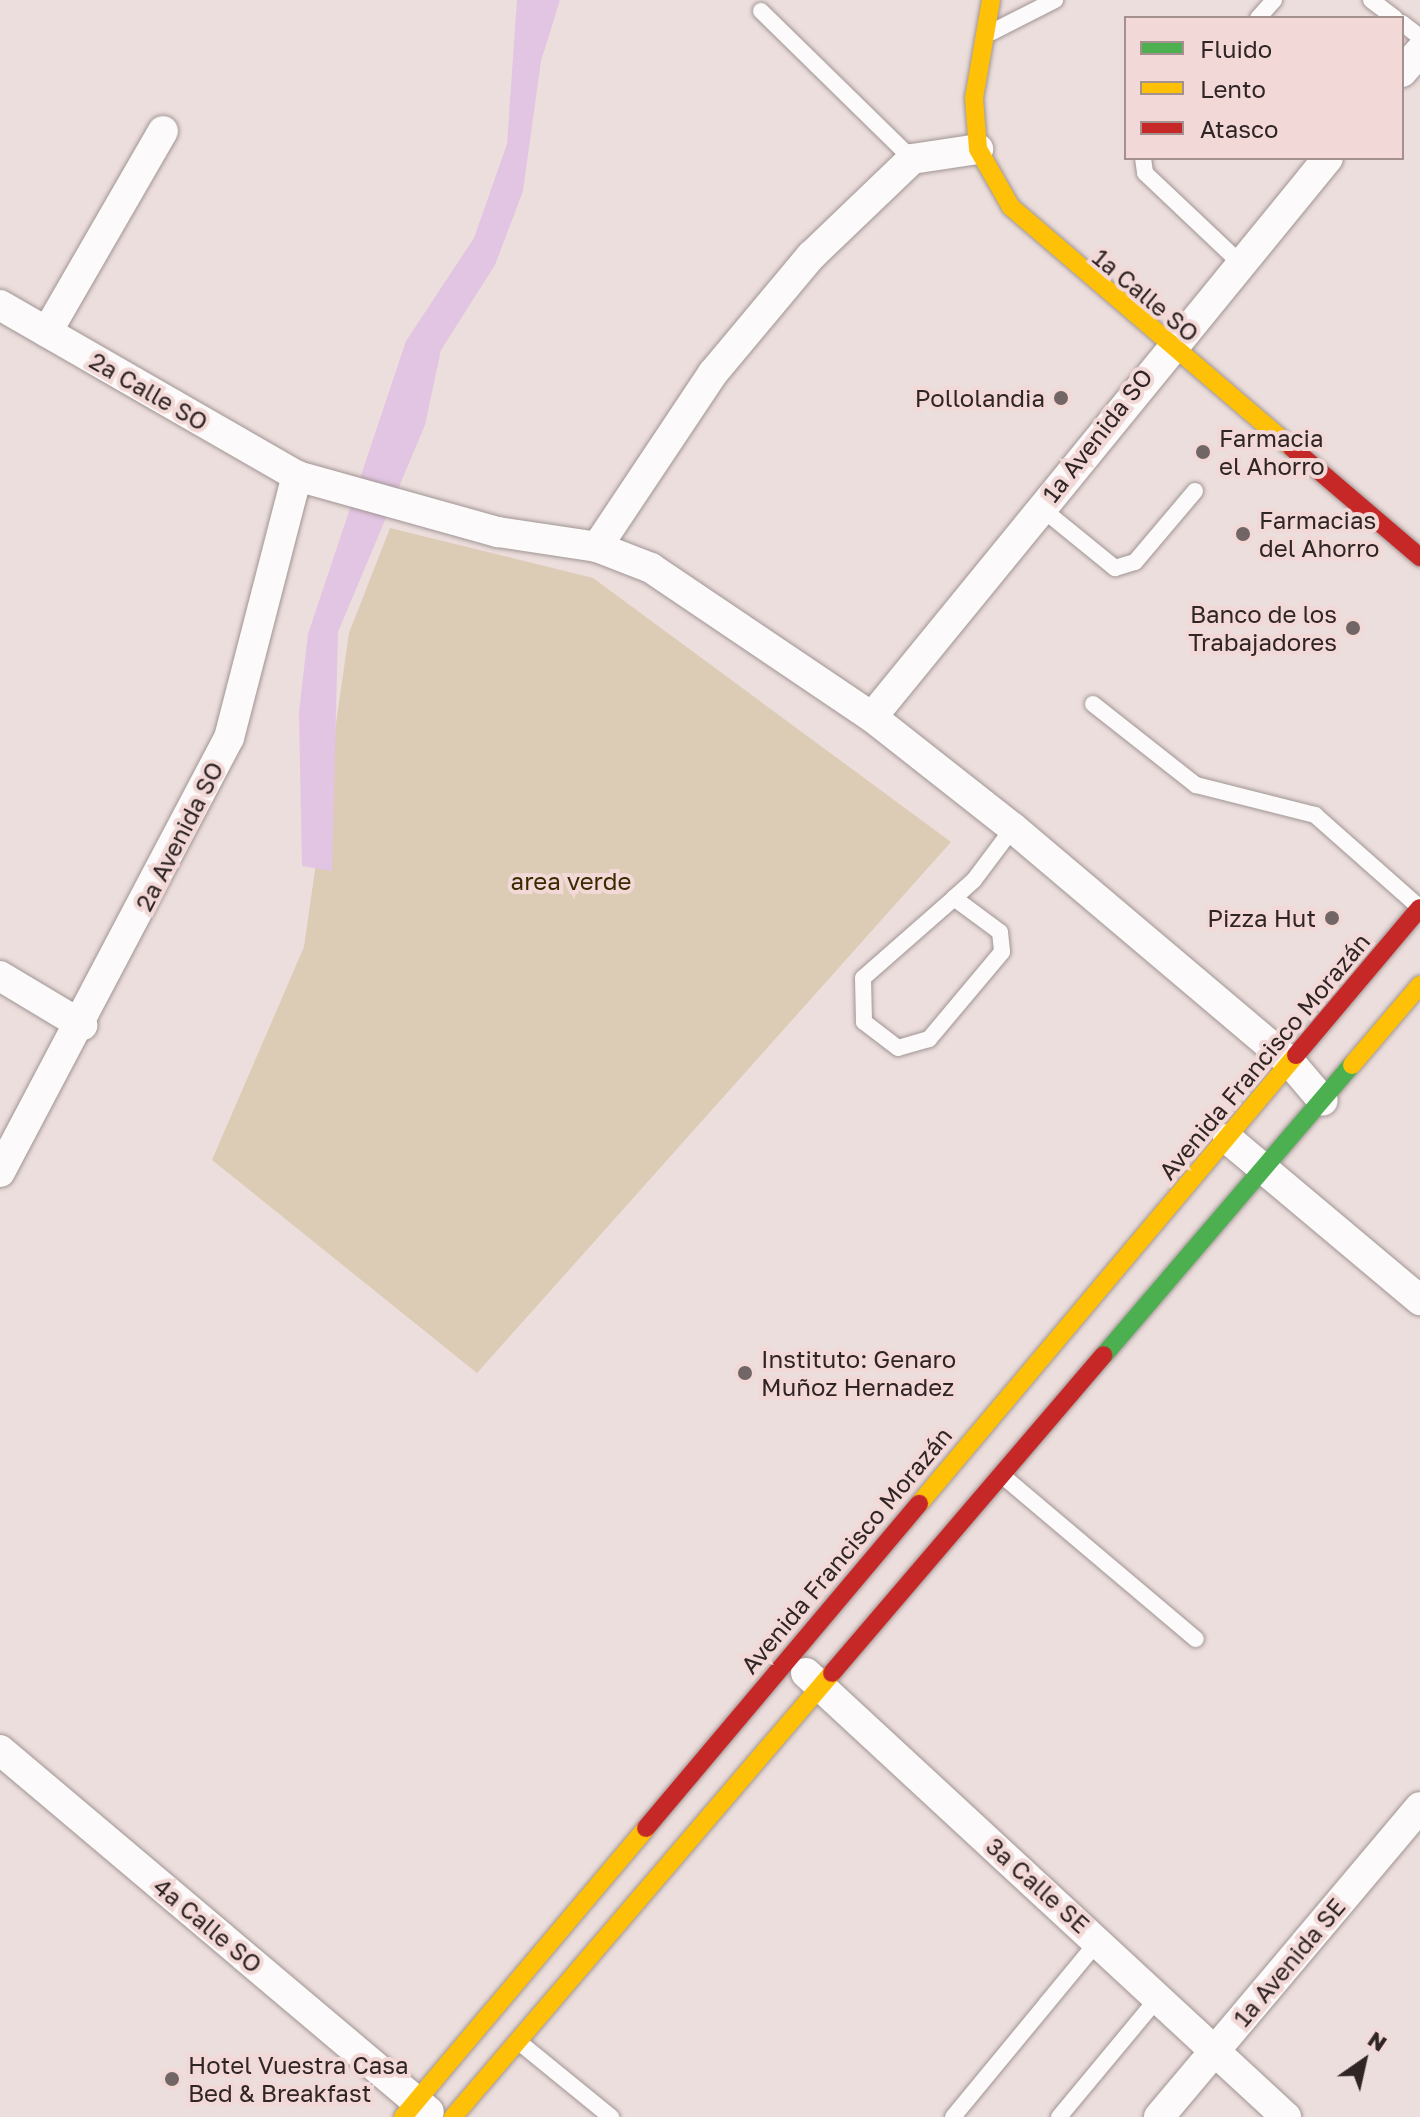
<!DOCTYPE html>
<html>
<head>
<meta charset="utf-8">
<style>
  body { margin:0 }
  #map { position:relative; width:1420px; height:2117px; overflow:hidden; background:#ecdedc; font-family:"Golos Text",sans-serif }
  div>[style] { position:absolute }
  .green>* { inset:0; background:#dccbb5 }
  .water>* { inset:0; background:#e2c5e2 }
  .roads { filter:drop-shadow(0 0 2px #a09594) drop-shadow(0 0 2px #a09594) }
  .lane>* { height:16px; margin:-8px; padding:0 8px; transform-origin:8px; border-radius:8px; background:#fcfafa }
  .street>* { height:30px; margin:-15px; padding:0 15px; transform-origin:15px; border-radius:15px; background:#fcfafa }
  .fast>* { height:18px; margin:-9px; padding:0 9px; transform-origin:9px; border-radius:9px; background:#4caf50 }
  .slow>* { height:18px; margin:-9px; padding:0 9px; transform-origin:9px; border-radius:9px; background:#ffc107 }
  .jam>* { height:18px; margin:-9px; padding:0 9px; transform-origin:9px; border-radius:9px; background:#c62828 }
  .dots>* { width:22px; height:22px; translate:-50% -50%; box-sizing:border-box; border:4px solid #f2d8d6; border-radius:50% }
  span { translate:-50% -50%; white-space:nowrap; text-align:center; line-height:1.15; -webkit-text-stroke:8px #f2d8d6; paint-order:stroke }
  .street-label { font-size:24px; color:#2f2525 }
  .poi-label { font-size:24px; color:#2f2525 }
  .right { translate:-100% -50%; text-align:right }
  .left { translate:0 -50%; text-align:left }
  .park-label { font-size:24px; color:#3b2901 }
  .legend { position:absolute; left:1124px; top:16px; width:280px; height:144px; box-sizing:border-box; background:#f2d8d6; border:2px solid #a4908f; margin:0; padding:10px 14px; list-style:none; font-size:24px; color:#2f2525 }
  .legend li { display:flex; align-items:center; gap:16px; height:40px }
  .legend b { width:40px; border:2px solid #a4908f }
  .north { position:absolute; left:1324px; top:2021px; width:80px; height:80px; -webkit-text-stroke:6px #f2d8d6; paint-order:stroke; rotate:34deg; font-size:22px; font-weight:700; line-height:32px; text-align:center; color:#2f2525 }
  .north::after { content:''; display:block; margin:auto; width:28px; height:36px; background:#2f2525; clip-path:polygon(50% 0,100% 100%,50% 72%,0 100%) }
</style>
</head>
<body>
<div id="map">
  <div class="green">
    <i style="clip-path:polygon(390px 528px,593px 578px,951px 842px,477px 1373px,212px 1160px,304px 947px,349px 633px)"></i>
  </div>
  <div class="water">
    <i style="clip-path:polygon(517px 0,560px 0,541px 61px,523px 191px,495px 265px,441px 350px,425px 425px,338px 632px,332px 871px,302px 866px,299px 712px,308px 634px,406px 341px,474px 238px,507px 144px)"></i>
  </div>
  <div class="roads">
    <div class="lane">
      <i style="left:1371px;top:0;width:30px;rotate:37deg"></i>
      <i style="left:761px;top:11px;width:211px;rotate:44.4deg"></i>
      <i style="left:1258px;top:18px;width:24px;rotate:-48deg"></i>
      <i style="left:1402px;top:23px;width:23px;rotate:38deg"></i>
      <i style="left:992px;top:32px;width:71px;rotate:-26.9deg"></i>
      <i style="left:1143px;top:158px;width:15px;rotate:82deg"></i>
      <i style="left:1145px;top:173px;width:129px;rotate:43.4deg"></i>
      <i style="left:1040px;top:507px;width:97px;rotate:39.1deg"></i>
      <i style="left:1115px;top:568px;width:21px;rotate:-17deg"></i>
      <i style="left:1135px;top:562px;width:93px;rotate:-49.8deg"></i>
      <i style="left:1093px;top:704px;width:131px;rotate:38.2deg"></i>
      <i style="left:1196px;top:785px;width:123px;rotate:14.1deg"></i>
      <i style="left:1315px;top:815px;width:140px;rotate:41.5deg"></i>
      <i style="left:954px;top:898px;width:57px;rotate:36.5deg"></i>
      <i style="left:1000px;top:932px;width:20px;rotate:84deg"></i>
      <i style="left:1002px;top:952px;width:114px;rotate:130deg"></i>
      <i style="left:929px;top:1039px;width:32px;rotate:164deg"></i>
      <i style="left:898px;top:1048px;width:43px;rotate:-142.6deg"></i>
      <i style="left:864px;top:1022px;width:44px;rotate:-91.3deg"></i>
      <i style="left:863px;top:978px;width:121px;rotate:-41.3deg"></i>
      <i style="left:954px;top:898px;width:27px;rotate:-42deg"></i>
      <i style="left:974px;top:880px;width:65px;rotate:-53.1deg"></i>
      <i style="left:1004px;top:1477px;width:251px;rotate:40.2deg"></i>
      <i style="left:519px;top:2042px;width:119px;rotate:39.2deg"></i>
      <i style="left:953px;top:2117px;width:229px;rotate:-50.5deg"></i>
      <i style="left:1059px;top:2117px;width:152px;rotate:-50.3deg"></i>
    </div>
    <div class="street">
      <i style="left:1402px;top:72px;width:28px;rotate:-49deg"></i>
      <i style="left:0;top:305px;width:343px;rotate:29.9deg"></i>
      <i style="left:297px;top:476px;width:209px;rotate:15.6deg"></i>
      <i style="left:498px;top:532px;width:100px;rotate:8.6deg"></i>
      <i style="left:597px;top:547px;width:58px;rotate:21.3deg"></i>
      <i style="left:651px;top:568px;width:267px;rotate:34deg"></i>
      <i style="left:872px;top:717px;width:179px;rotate:38.2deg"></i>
      <i style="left:1013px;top:828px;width:361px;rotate:40.2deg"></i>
      <i style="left:1289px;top:1061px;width:52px;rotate:49.6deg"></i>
      <i style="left:47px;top:332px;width:232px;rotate:-60deg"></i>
      <i style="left:597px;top:547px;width:209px;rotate:-56.3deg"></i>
      <i style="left:713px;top:373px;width:153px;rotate:-50.1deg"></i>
      <i style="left:811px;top:256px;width:140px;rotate:-43.8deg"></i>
      <i style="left:912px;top:159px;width:67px;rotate:-8.6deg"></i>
      <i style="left:872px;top:717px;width:721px;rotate:-50.79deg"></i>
      <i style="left:0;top:976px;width:96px;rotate:30.9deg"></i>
      <i style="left:1228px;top:1139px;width:251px;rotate:40deg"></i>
      <i style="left:0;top:1172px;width:491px;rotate:-62.2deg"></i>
      <i style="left:229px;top:738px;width:271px;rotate:-75.5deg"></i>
      <i style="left:806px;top:1673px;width:654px;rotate:42.77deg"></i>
      <i style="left:0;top:1750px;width:561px;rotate:40.16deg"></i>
      <i style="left:1159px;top:2117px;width:405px;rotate:-49.9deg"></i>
    </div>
    <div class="fast">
      <i style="left:1104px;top:1355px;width:382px;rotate:-49.5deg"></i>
    </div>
    <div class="slow">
      <i style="left:991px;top:0;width:99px;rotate:99.8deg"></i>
      <i style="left:974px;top:98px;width:51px;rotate:85.5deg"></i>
      <i style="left:978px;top:149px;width:67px;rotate:60.4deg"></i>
      <i style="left:1011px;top:207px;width:369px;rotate:40.6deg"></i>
      <i style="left:1352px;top:1065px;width:105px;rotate:-49.6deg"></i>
      <i style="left:919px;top:1504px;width:586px;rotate:-49.98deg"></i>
      <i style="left:403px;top:2117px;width:378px;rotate:-49.9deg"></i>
      <i style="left:453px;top:2117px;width:584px;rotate:-49.52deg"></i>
    </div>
    <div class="jam">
      <i style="left:1291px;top:447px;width:170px;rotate:40.5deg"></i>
      <i style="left:1296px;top:1055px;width:192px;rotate:-49.9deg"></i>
      <i style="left:832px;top:1673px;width:418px;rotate:-49.5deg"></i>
      <i style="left:646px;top:1828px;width:424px;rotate:-49.9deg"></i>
    </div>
  </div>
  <div class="dots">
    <i style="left:1061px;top:398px;background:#716665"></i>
    <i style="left:1203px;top:452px;background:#716665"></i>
    <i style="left:1243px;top:534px;background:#716665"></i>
    <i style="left:1353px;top:628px;background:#716665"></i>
    <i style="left:1332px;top:918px;background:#716665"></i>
    <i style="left:745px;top:1373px;background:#716665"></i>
    <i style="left:172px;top:2079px;background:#716665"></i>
  </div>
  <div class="street-label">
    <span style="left:1146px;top:295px;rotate:40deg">1a Calle SO</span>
    <span style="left:149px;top:391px;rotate:30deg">2a Calle SO</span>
    <span style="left:1097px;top:435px;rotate:-52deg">1a Avenida SO</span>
    <span style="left:179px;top:836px;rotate:-63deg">2a Avenida SO</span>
    <span style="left:1264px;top:1056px;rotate:-50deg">Avenida Francisco Morazán</span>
    <span style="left:846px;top:1550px;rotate:-50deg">Avenida Francisco Morazán</span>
    <span style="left:1038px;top:1885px;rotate:42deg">3a Calle SE</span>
    <span style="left:208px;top:1925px;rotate:40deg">4a Calle SO</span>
    <span style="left:1289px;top:1962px;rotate:-50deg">1a Avenida SE</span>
  </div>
  <div class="poi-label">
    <span class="right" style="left:1045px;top:398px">Pollolandia</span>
    <span class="left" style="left:1219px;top:452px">Farmacia<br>el Ahorro</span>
    <span class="left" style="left:1259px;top:534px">Farmacias<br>del Ahorro</span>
    <span class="right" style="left:1337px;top:628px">Banco de los<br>Trabajadores</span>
    <span class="right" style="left:1316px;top:918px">Pizza Hut</span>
    <span class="left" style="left:761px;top:1373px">Instituto: Genaro<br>Muñoz Hernadez</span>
    <span class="left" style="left:188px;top:2079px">Hotel Vuestra Casa<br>Bed &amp; Breakfast</span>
  </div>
  <div class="park-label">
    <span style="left:571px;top:881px">area verde</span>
  </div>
  <ul class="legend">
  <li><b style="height:10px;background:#4caf50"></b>Fluido</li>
  <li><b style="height:10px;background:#ffc107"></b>Lento</li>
  <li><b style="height:10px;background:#c62828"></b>Atasco</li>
  </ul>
  <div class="north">N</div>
</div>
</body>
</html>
